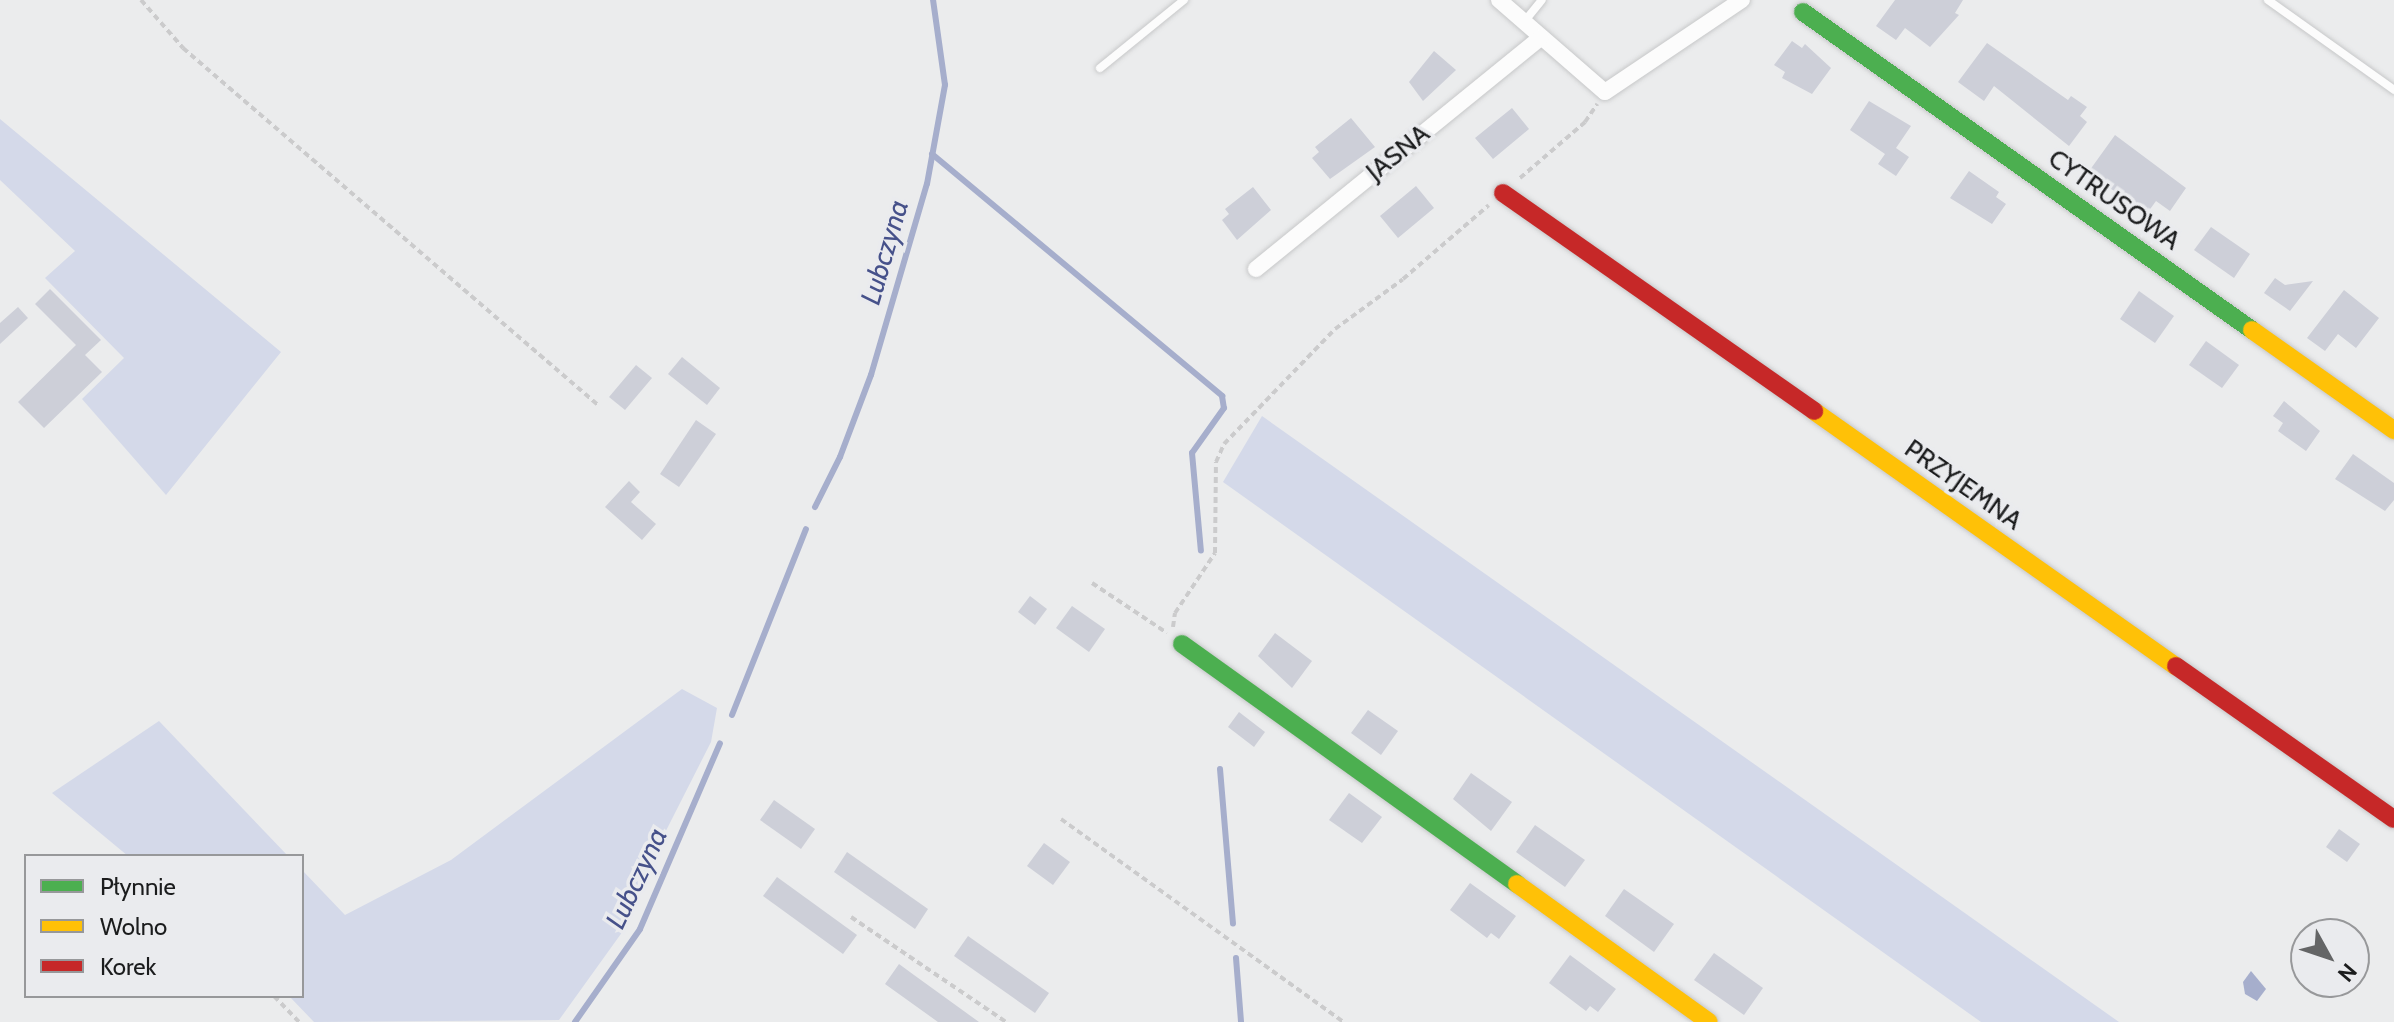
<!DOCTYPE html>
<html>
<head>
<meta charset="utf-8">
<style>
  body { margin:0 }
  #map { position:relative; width:2394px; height:1022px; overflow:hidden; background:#ebeced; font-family:Cabin,sans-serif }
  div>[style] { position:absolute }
  .green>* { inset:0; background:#d4d9e9 }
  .water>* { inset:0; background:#a6aecc }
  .stream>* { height:6px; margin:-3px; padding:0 3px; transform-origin:3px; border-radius:3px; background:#a6aecc }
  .building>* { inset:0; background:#cdcfd8 }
  .path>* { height:4px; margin-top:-2px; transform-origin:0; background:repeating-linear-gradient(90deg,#cbcbcc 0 6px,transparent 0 10px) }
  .roads { filter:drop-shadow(0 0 2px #c7c8c9) drop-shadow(0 0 2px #c7c8c9) }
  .lane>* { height:8px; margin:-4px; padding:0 4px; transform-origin:4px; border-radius:4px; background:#fcfcfc }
  .street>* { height:16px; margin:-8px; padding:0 8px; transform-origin:8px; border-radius:8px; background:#fcfcfc }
  .fast>* { height:18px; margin:-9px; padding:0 9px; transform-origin:9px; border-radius:9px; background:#4caf50 }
  .slow>* { height:18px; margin:-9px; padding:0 9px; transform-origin:9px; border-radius:9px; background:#ffc107 }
  .jam>* { height:18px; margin:-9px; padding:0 9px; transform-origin:9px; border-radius:9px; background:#c62828 }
  span { translate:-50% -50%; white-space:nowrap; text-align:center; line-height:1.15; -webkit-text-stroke:7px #eaebee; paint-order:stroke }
  .street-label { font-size:26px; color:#1b1c1d }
  .water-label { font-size:28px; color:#46518a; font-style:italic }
  .legend { position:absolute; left:24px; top:854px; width:280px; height:144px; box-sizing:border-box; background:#eaebee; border:2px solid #97989a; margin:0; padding:10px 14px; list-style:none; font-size:24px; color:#1b1c1d }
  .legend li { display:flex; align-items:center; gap:16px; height:40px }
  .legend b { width:40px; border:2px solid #97989a }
  .north { position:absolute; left:2290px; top:918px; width:80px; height:80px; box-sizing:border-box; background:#eaebee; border:2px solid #97989a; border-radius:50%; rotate:130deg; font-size:22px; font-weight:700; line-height:32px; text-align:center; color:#1b1c1d }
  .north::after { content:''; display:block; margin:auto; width:28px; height:36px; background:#646566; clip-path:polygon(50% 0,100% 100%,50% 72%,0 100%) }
</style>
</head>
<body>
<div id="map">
  <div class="green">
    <i style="clip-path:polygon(0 119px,281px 352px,166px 495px,82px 399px,124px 358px,45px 278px,75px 251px,0 180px)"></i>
    <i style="clip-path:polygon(1262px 416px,2119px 1022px,1981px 1022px,1223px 482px)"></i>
    <i style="clip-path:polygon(682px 689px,717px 708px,711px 742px,641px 880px,623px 931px,559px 1020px,314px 1022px,289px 996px,302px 996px,302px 870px,345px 915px,451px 860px)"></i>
    <i style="clip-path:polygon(159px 721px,288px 856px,128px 856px,52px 793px)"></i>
  </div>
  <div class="water">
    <i style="clip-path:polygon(2251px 971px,2266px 989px,2257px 1001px,2245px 994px,2243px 982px)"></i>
  </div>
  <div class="stream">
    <i style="left:932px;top:154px;width:378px;rotate:39.8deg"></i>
    <i style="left:1222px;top:396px;width:12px;rotate:81deg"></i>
    <i style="left:1224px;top:408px;width:55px;rotate:125.4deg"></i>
    <i style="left:1192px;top:453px;width:98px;rotate:84.8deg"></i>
    <i style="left:815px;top:507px;width:56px;rotate:-63.4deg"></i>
    <i style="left:840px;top:457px;width:88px;rotate:-69.3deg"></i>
    <i style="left:871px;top:375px;width:199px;rotate:-73.7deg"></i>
    <i style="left:927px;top:184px;width:101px;rotate:-79.7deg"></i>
    <i style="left:945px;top:85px;width:86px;rotate:-98deg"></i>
    <i style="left:732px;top:715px;width:200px;rotate:-68.3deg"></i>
    <i style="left:1220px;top:769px;width:155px;rotate:85.2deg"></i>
    <i style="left:1236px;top:958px;width:64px;rotate:85.5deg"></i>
    <i style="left:575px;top:1022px;width:113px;rotate:-55deg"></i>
    <i style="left:640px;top:929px;width:202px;rotate:-66.7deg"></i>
  </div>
  <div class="building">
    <i style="clip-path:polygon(1895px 0,1963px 0,1955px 13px,1959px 15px,1930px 47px,1905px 28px,1896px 40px,1876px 26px)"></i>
    <i style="clip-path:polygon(1792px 41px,1802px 48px,1805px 44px,1831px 68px,1812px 94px,1782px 78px,1785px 72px,1774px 65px)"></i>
    <i style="clip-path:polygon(1987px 43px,2068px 100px,2071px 96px,2087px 107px,2080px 116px,2087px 122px,2069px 146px,1994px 86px,1984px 101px,1958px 82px)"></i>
    <i style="clip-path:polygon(1434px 51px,1456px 70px,1423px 101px,1409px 82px)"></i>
    <i style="clip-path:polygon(1869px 101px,1911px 126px,1896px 148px,1909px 157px,1896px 176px,1878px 164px,1885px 154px,1850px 130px)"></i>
    <i style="clip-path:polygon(1512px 108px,1529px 129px,1493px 159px,1475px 138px)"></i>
    <i style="clip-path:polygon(1351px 118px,1375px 147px,1330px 179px,1312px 158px,1319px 152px,1315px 147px)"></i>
    <i style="clip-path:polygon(2115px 135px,2186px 188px,2170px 211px,2156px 201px,2148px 212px,2087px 174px)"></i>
    <i style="clip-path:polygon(1969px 171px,1999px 192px,1996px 197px,2006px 204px,1992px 224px,1950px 198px)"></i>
    <i style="clip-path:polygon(1416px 186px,1434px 208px,1398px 238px,1380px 216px)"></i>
    <i style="clip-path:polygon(1253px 187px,1271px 210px,1237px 240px,1222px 220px,1229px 214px,1225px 209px)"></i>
    <i style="clip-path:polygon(2211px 227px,2250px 254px,2234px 278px,2194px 250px)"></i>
    <i style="clip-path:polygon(2275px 278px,2285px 285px,2313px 281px,2290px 311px,2264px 293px)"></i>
    <i style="clip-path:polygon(50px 289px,101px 340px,85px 355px,102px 372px,44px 428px,18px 402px,76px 345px,35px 304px)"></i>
    <i style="clip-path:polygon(2344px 290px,2379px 318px,2356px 348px,2338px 334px,2325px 351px,2307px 338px)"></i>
    <i style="clip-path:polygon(2139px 291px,2174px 316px,2155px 343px,2120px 319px)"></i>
    <i style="clip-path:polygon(18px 307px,28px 318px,0 344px,0 323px)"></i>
    <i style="clip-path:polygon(2206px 341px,2239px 365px,2222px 388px,2189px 365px)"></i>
    <i style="clip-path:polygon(682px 357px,720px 388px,707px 405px,668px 374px)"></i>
    <i style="clip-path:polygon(636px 365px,652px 378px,625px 410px,609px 397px)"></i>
    <i style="clip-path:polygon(2284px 401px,2320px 431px,2306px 451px,2278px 431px,2283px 423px,2273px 416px)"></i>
    <i style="clip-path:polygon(696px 420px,716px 434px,679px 487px,660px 474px)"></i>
    <i style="clip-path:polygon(2353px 454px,2394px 483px,2394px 500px,2385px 511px,2335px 479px)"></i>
    <i style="clip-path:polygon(629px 481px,640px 492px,631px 502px,656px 524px,642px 540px,605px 507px)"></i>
    <i style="clip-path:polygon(1030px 596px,1047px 609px,1035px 625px,1018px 612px)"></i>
    <i style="clip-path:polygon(1072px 606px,1105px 629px,1089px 652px,1056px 628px)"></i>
    <i style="clip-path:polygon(1275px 633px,1312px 661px,1292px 688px,1258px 656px)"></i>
    <i style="clip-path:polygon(1368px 710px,1398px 731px,1381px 755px,1351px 733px)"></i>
    <i style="clip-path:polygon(1239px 712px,1265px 732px,1254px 747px,1228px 727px)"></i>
    <i style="clip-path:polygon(1471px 773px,1512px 802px,1491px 831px,1453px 799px)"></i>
    <i style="clip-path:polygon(1349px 793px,1382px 817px,1362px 843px,1329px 820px)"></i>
    <i style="clip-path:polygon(774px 800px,815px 829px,801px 849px,760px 820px)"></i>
    <i style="clip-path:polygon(1535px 825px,1585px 860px,1565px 887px,1516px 852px)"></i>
    <i style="clip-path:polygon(2339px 829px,2360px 844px,2347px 862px,2326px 847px)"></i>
    <i style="clip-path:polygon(1044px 843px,1070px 862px,1053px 885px,1027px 866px)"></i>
    <i style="clip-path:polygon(847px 852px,928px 909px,915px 929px,834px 872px)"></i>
    <i style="clip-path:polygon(777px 877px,857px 935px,843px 954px,763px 896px)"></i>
    <i style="clip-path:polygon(1470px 883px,1516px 916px,1499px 939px,1491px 933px,1487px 938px,1450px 910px)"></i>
    <i style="clip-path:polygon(1624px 889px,1674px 924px,1654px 952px,1605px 916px)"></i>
    <i style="clip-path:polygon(968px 936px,1049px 993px,1035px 1013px,954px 956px)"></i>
    <i style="clip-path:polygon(1714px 953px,1763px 988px,1744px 1015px,1694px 980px)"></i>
    <i style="clip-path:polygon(1570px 955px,1616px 989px,1598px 1012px,1590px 1006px,1586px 1011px,1549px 983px)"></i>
    <i style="clip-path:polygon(899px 964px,914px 975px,979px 1022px,938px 1022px,885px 984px)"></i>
  </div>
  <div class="path">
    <i style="left:141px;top:0;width:64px;rotate:48.8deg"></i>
    <i style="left:183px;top:48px;width:547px;rotate:40.7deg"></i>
    <i style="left:1520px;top:178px;width:86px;rotate:-40.7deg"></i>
    <i style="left:1585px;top:122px;width:22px;rotate:-56deg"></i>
    <i style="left:1092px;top:583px;width:90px;rotate:33.7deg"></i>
    <i style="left:1173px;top:627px;width:14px;rotate:-82deg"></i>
    <i style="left:1175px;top:613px;width:72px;rotate:-56.3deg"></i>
    <i style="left:1215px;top:553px;width:91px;rotate:-89.4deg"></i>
    <i style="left:1216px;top:462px;width:20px;rotate:-66deg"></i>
    <i style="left:1224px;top:444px;width:160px;rotate:-46deg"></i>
    <i style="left:1335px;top:329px;width:84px;rotate:-36.3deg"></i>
    <i style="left:1403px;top:279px;width:113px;rotate:-40.7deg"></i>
    <i style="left:1061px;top:819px;width:348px;rotate:35.7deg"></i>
    <i style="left:851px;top:917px;width:187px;rotate:34.1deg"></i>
    <i style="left:274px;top:996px;width:36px;rotate:46deg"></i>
  </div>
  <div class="roads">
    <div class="lane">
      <i style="left:2268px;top:0;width:155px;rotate:35.5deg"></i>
      <i style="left:1524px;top:22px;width:28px;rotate:-51deg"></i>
      <i style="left:1100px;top:68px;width:108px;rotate:-39deg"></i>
    </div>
    <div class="street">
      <i style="left:1499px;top:0;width:140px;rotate:41deg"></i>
      <i style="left:1605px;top:92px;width:165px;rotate:-33.9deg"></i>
      <i style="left:1256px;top:269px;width:367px;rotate:-39.1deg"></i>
    </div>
    <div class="fast">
      <i style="left:1803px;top:12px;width:550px;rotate:35.31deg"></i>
      <i style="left:1182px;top:644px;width:412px;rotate:35.6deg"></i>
    </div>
    <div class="slow">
      <i style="left:2252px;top:330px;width:174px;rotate:35.2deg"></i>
      <i style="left:1814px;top:411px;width:443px;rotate:35.2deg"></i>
      <i style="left:1517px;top:884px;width:236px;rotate:35.7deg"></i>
    </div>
    <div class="jam">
      <i style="left:1503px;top:193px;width:380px;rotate:35deg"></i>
      <i style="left:2176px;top:666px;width:266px;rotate:35.1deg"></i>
    </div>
  </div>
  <div class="street-label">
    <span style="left:1398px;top:153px;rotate:-39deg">JASNA</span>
    <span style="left:2114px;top:200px;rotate:35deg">CYTRUSOWA</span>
    <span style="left:1963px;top:485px;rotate:35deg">PRZYJEMNA</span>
  </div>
  <div class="water-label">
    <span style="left:884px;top:252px;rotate:-74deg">Lubczyna</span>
    <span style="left:636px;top:878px;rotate:-65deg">Lubczyna</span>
  </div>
  <ul class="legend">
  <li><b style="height:10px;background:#4caf50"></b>Płynnie</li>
  <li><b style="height:10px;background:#ffc107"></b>Wolno</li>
  <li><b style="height:10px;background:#c62828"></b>Korek</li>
  </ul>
  <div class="north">N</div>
</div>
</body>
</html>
